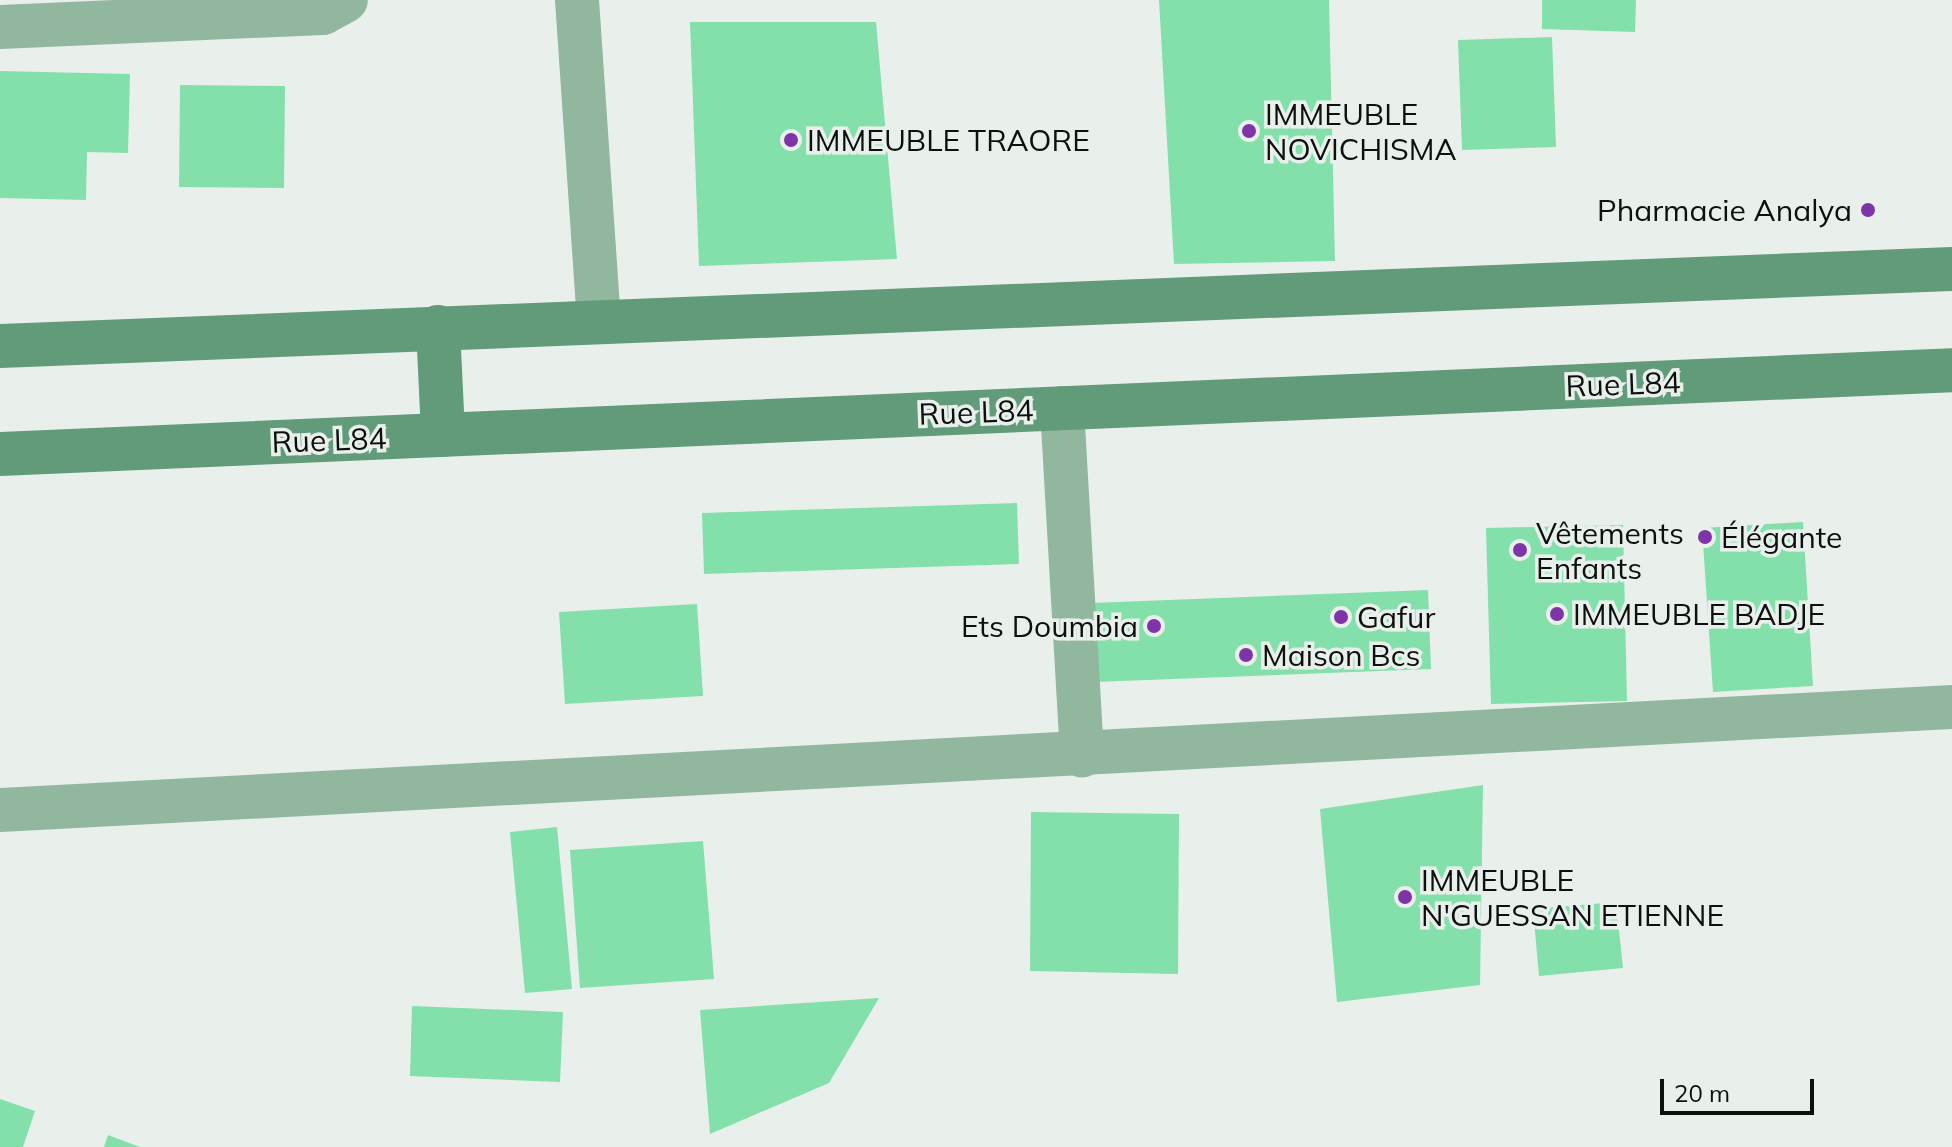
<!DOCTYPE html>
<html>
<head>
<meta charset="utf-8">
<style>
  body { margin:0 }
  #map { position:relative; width:1952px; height:1147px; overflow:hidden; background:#e9f0eb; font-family:Mulish,sans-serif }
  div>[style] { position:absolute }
  .building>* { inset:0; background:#84e0ab }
  .minor>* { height:44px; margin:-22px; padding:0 22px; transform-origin:22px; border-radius:22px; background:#91b79f }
  .secondary>* { height:44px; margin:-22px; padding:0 22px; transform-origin:22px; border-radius:22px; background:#629b79 }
  .dots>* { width:22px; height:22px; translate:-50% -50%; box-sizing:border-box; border:4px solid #e9f0eb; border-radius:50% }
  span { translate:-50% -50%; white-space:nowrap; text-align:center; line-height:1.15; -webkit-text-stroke:7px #e9f0eb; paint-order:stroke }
  .poi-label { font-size:30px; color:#0d100e }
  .left { translate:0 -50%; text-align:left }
  .right { translate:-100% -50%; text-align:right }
  .street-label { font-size:30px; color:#0d100e }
  .scale { position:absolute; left:1660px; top:1079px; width:154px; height:36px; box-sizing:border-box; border:4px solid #0d100e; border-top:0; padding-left:10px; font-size:24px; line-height:28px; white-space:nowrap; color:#0d100e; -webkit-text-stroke:6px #e9f0eb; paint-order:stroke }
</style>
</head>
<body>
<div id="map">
  <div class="building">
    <i style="clip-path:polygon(1159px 0,1329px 0,1335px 261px,1174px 264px)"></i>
    <i style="clip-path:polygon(1542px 0,1636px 0,1635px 32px,1542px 29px)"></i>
    <i style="clip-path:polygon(690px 22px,876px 22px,897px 259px,699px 266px)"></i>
    <i style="clip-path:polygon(1552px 37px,1556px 147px,1462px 150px,1458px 40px)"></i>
    <i style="clip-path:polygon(0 71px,130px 74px,128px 153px,87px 152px,86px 200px,0 198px)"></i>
    <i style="clip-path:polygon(180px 85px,285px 86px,284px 188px,179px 187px)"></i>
    <i style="clip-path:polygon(1017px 503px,1019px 564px,704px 574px,702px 513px)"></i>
    <i style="clip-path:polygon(1803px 522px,1813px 686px,1713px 692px,1702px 528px)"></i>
    <i style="clip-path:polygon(1623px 525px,1627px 701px,1491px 704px,1486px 528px)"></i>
    <i style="clip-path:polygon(1428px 590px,1431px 669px,1095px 682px,1091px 603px)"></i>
    <i style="clip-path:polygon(697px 604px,703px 696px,565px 704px,559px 612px)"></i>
    <i style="clip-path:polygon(1483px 785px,1480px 985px,1337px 1002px,1320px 809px)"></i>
    <i style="clip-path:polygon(1031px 812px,1179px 814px,1178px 974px,1030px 971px)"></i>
    <i style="clip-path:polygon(557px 827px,572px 989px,525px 993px,510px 832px)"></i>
    <i style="clip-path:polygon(703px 841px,714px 979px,580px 988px,570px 850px)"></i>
    <i style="clip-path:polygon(1616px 902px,1623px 968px,1539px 976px,1533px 909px)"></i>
    <i style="clip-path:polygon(879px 998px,829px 1083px,710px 1134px,700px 1010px)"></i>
    <i style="clip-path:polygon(412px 1006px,563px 1012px,560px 1082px,410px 1076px)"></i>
    <i style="clip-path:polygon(0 1099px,35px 1111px,23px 1147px,0 1147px)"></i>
    <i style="clip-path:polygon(108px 1135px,140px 1147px,104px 1147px)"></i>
  </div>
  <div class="minor">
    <i style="left:577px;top:0;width:321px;rotate:86.1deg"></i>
    <i style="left:0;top:27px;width:323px;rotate:-2.5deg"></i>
    <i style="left:323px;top:13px;width:26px;rotate:-29deg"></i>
    <i style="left:1062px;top:408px;width:348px;rotate:86.7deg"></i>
    <i style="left:0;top:810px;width:1955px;rotate:-3.02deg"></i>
  </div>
  <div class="secondary">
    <i style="left:438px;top:327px;width:108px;rotate:87.3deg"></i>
    <i style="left:0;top:346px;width:1954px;rotate:-2.26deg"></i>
    <i style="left:0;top:454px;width:1954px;rotate:-2.46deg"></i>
  </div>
  <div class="dots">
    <i style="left:1249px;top:131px;background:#7d35a8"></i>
    <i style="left:791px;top:140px;background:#7d35a8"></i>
    <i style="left:1868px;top:210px;background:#7d35a8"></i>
    <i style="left:1705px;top:537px;background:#7d35a8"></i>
    <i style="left:1520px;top:550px;background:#7d35a8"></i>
    <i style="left:1557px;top:614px;background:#7d35a8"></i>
    <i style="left:1341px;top:617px;background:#7d35a8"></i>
    <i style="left:1154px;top:626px;background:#7d35a8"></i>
    <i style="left:1246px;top:655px;background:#7d35a8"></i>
    <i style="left:1405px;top:897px;background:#7d35a8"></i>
  </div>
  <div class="poi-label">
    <span class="left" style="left:1265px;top:131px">IMMEUBLE<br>NOVICHISMA</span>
    <span class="left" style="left:807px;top:140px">IMMEUBLE TRAORE</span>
    <span class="right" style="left:1852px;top:210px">Pharmacie Analya</span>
    <span class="left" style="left:1536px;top:550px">Vêtements<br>Enfants</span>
    <span class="left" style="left:1721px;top:537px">Élégante</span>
    <span class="left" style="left:1573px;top:614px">IMMEUBLE BADJE</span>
    <span class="left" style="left:1357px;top:617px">Gafur</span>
    <span class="right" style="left:1138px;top:626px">Ets Doumbia</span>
    <span class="left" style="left:1262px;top:655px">Maison Bcs</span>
    <span class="left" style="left:1421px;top:897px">IMMEUBLE<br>N'GUESSAN ETIENNE</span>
  </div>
  <div class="street-label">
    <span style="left:1623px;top:384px;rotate:-2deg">Rue L84</span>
    <span style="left:976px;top:412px;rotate:-2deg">Rue L84</span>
    <span style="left:329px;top:440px;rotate:-2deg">Rue L84</span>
  </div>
  <div class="scale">20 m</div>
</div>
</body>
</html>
